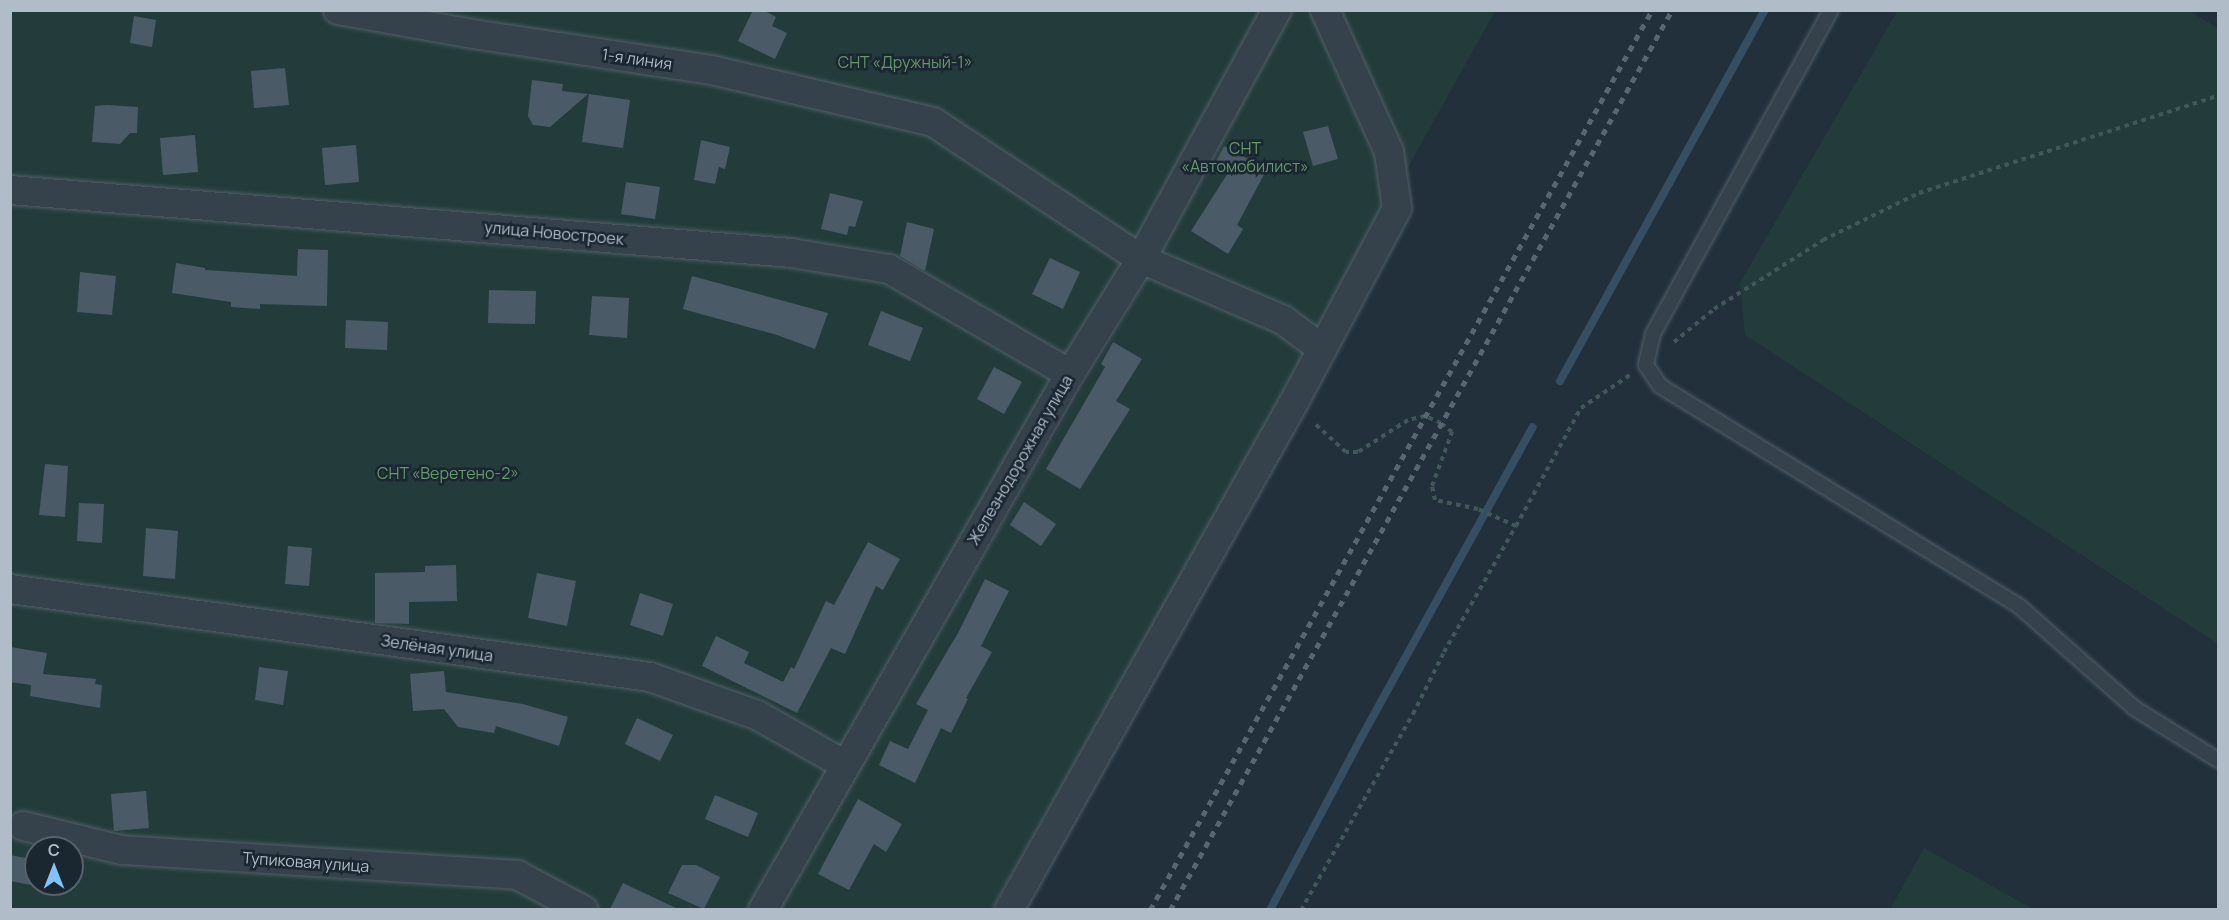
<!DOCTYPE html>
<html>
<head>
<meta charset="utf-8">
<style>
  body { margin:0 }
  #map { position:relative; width:2229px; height:920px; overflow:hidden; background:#21303b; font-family:Manrope,sans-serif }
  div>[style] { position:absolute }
  .green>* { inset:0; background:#233c3b }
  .stream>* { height:8px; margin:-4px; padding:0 4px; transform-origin:4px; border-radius:4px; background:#354e62 }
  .building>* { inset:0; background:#4a5a67 }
  .path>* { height:4px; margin-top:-2px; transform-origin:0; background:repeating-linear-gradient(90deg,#415858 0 4.5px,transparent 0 9px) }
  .roads { filter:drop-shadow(0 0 2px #535f69) drop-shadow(0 0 2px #535f69) }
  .service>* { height:14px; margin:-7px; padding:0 7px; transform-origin:7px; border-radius:7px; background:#35414b }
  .minor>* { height:28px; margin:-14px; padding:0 14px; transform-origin:14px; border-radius:14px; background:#35414b }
  .rail>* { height:4.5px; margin-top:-2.25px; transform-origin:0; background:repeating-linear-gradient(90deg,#576672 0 6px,transparent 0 12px) }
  span { translate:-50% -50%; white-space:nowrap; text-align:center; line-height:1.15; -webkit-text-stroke:5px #1a2630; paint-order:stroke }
  .street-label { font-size:16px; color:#b0bcc7 }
  .park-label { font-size:16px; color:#67986b }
  .frame { position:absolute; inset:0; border:12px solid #b0bcc7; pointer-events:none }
  .north { position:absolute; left:24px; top:836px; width:60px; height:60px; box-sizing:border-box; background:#1a2630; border:2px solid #56626c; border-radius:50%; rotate:0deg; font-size:16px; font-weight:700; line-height:24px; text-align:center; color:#b0bcc7 }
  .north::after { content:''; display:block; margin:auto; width:21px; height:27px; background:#82c1fa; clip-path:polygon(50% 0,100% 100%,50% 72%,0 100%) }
</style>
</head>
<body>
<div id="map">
  <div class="green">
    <i style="clip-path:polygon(1898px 10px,2189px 11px,2218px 28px,2218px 644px,1745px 335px,1740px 283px)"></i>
    <i style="clip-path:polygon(evenodd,10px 11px,1495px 11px,1185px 568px,991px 910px,776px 909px,1145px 282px,1140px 260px,763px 909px,11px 909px,10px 11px,36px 848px,72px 848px,72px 884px,36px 884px,36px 848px)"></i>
    <i style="clip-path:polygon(1924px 848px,2033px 909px,1890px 909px)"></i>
  </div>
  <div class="stream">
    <i style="left:1560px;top:381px;width:424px;rotate:-61.1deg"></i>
    <i style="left:1270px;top:910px;width:195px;rotate:-62.1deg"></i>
    <i style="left:1361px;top:738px;width:355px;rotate:-61.1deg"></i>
  </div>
  <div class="building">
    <i style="clip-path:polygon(753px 10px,763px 10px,776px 17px,772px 26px,787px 33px,775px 59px,738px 41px)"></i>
    <i style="clip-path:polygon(134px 16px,156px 20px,152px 47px,130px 43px)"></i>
    <i style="clip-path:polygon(285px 68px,289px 105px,254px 108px,251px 71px)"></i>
    <i style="clip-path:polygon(532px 80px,563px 84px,562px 91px,588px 94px,550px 127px,533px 125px,528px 116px)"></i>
    <i style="clip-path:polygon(589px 94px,630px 100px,623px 148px,582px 142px)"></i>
    <i style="clip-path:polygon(107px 105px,138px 107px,137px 133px,130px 133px,120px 144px,92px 142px,95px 106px)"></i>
    <i style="clip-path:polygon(1328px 126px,1338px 159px,1313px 166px,1303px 132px)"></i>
    <i style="clip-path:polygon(195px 135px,198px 172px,163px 175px,160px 138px)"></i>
    <i style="clip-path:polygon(701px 140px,730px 147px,725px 169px,719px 167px,715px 184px,694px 180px)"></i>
    <i style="clip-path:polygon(356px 145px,359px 182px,325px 185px,322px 148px)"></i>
    <i style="clip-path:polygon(1224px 146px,1267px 169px,1237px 225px,1243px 229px,1228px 254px,1191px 231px,1228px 173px,1214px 165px)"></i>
    <i style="clip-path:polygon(626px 182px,660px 187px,655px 219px,621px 214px)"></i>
    <i style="clip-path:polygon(830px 193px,863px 201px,855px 227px,849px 226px,847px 235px,821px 229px)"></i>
    <i style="clip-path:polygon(907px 222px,934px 229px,925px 271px,900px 256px)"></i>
    <i style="clip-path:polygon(298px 249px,328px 250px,327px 306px,260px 304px,260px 309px,231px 307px,231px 302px,172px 293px,176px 263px,205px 268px,205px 270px,297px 276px)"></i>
    <i style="clip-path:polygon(1050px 258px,1080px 272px,1063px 309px,1032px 294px)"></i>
    <i style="clip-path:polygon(80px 272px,116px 276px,112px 315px,77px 312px)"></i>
    <i style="clip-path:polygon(692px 276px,828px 313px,815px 349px,777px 335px,683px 309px)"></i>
    <i style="clip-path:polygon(489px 290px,536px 291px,535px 324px,488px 323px)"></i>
    <i style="clip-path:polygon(592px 296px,629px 298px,627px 338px,589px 335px)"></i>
    <i style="clip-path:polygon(881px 311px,923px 328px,910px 361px,868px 345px)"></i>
    <i style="clip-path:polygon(346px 320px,388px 322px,387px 350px,345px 348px)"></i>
    <i style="clip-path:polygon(1113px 342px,1142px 359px,1116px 401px,1130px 409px,1080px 489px,1046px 469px,1105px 367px,1101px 364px)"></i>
    <i style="clip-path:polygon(994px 367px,1022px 382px,1004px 414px,977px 399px)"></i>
    <i style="clip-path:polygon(45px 464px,68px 466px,65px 517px,39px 515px)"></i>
    <i style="clip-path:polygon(1024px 502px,1056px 524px,1041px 546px,1010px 525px)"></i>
    <i style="clip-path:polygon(79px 503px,104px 504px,102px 543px,77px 541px)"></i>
    <i style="clip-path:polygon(146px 528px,178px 531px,175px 579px,143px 576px)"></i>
    <i style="clip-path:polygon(868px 542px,900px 559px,883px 590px,876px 586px,845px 654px,831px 648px,797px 713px,702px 666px,716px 636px,749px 652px,744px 663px,783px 682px,791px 667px,794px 669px,826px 601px,834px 605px)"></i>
    <i style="clip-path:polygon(288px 546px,312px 548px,309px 586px,285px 584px)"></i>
    <i style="clip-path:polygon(456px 565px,457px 601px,409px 602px,409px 624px,375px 623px,375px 573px,425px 572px,425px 566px)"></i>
    <i style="clip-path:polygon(537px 573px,576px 581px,567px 626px,528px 618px)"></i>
    <i style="clip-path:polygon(985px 579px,1009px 591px,981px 646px,992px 652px,966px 698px,968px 699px,951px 733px,941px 728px,915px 783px,879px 765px,890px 741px,908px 749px,928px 710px,916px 704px,958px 633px)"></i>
    <i style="clip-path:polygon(640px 593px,673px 604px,663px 636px,630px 625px)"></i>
    <i style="clip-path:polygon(10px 647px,47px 653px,43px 674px,96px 679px,95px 684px,102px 685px,100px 708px,30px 696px,31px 685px,10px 682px)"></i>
    <i style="clip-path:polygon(259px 667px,288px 671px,283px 705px,255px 700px)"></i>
    <i style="clip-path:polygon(444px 671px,446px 692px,523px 704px,568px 717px,559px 746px,496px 726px,494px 733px,458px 727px,444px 709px,413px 711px,410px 674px)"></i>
    <i style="clip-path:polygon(637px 718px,673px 735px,660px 761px,625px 744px)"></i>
    <i style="clip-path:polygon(146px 791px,149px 828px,114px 831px,111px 794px)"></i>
    <i style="clip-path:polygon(715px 795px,758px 813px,748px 837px,705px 819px)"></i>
    <i style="clip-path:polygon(858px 799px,902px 824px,886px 852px,874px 844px,849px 890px,818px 874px)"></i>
    <i style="clip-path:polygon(10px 855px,36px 860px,36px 886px,10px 881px)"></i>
    <i style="clip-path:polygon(682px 865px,696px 865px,720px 877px,704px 909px,668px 893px)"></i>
    <i style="clip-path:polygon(623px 883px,678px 909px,610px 909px)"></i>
  </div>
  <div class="path">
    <i style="left:1674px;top:342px;width:52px;rotate:-39.5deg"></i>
    <i style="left:1714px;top:309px;width:129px;rotate:-32.3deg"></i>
    <i style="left:1823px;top:240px;width:107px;rotate:-26.1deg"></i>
    <i style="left:1919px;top:193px;width:314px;rotate:-18deg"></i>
    <i style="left:1516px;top:526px;width:135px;rotate:-61.2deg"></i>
    <i style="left:1581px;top:408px;width:59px;rotate:-34deg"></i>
    <i style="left:1301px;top:910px;width:226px;rotate:-60.3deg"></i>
    <i style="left:1413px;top:714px;width:69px;rotate:-63.4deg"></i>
    <i style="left:1444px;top:652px;width:145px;rotate:-60.3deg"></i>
    <i style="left:1516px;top:526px;width:42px;rotate:-155.9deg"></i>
    <i style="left:1478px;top:509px;width:44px;rotate:-168.2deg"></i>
    <i style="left:1435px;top:500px;width:14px;rotate:-102deg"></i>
    <i style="left:1432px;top:486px;width:58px;rotate:-69.7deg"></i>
    <i style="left:1452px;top:432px;width:14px;rotate:-141deg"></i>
    <i style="left:1441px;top:423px;width:17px;rotate:-156deg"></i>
    <i style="left:1425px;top:416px;width:17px;rotate:167deg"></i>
    <i style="left:1408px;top:420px;width:59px;rotate:147.4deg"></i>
    <i style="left:1358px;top:452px;width:12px;rotate:180deg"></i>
    <i style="left:1346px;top:452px;width:43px;rotate:-137.8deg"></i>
  </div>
  <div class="roads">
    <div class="service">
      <i style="left:1831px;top:10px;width:370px;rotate:118.8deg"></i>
      <i style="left:1653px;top:334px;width:32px;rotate:103deg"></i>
      <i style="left:1646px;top:365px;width:25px;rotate:56deg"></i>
      <i style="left:1660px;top:386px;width:422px;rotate:31.5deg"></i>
      <i style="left:2020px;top:607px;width:152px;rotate:41.5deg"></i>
      <i style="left:2134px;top:708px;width:99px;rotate:31.8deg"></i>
    </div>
    <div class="minor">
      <i style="left:338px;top:10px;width:137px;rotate:10.1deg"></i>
      <i style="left:473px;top:34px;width:242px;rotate:8.6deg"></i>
      <i style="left:712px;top:70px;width:227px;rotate:13.2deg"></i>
      <i style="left:933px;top:122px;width:249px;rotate:33.4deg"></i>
      <i style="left:1141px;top:259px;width:155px;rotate:23.2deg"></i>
      <i style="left:1283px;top:320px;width:47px;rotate:36.4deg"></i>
      <i style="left:10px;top:190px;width:784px;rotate:4.61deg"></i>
      <i style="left:791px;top:253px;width:99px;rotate:9.3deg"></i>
      <i style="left:889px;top:269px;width:209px;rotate:30.1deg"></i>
      <i style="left:10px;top:589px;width:646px;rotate:7.83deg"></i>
      <i style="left:650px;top:677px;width:114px;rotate:19.6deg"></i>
      <i style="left:757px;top:715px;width:101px;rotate:29.6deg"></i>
      <i style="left:23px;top:826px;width:102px;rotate:13.6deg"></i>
      <i style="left:122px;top:850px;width:396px;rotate:3.6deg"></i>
      <i style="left:517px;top:875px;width:75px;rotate:27.9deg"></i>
      <i style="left:763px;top:910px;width:618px;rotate:-60.2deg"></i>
      <i style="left:1070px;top:374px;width:135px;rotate:-58.3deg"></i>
      <i style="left:1141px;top:259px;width:284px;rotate:-61.4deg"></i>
      <i style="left:1009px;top:910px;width:580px;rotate:-60.7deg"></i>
      <i style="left:1293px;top:404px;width:222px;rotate:-62deg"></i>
      <i style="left:1397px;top:208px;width:57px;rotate:-98.1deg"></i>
      <i style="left:1389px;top:152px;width:156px;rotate:-114.3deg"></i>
    </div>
  </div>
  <div class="rail">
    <i style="left:1150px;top:910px;width:1031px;rotate:-60.85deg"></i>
    <i style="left:1170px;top:910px;width:1031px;rotate:-60.85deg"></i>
  </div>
  <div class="street-label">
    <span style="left:637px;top:59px;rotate:8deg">1-я линия</span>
    <span style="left:554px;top:233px;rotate:5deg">улица Новостроек</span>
    <span style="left:1020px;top:460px;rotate:-60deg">Железнодорожная улица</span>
    <span style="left:437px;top:648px;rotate:8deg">Зелёная улица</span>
    <span style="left:306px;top:862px;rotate:4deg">Тупиковая улица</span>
  </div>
  <div class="park-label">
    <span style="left:905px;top:62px">СНТ «Дружный-1»</span>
    <span style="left:1245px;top:157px">СНТ<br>«Автомобилист»</span>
    <span style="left:448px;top:473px">СНТ «Веретено-2»</span>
  </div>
  <div class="frame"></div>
  <div class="north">С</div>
</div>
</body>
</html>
